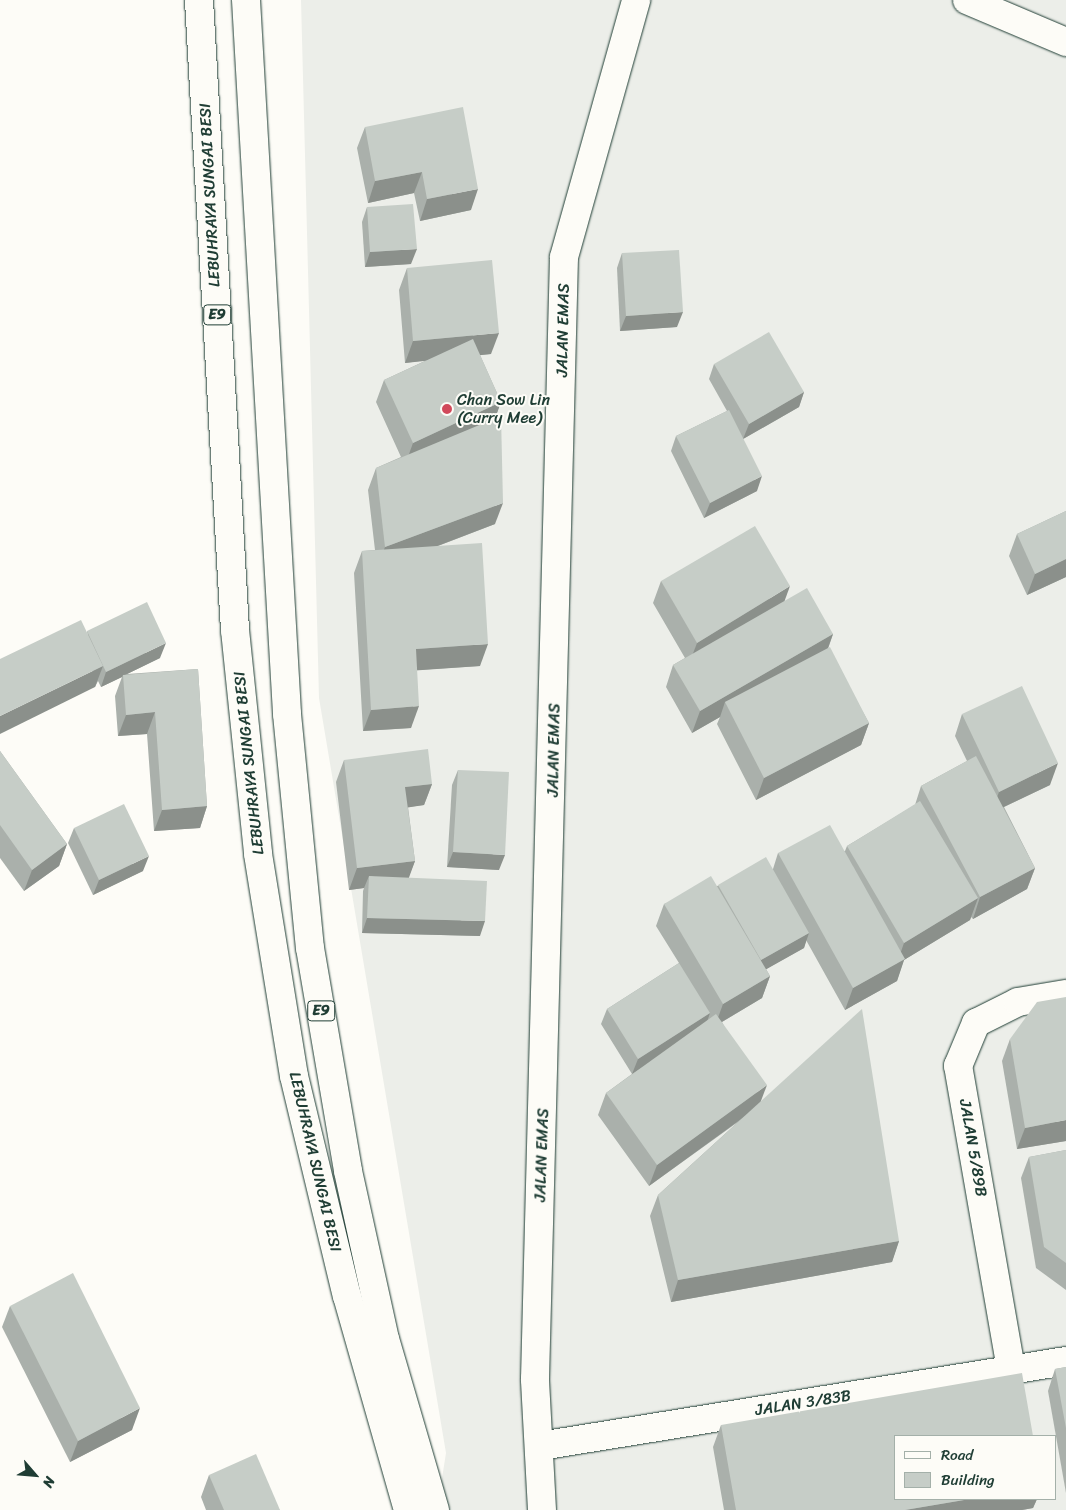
<!DOCTYPE html>
<html>
<head>
<meta charset="utf-8">
<style>
  body { margin:0 }
  #map { position:relative; width:1066px; height:1510px; overflow:hidden; background:#fdfcf7; font-family:Sriracha,sans-serif }
  div>[style] { position:absolute }
  .built>* { inset:0; background:#eceee9 }
  .roads { filter:drop-shadow(0 0 1px #1f3d34) drop-shadow(0 0 1px #1f3d34) }
  .street>* { height:28px; margin:-14px; padding:0 14px; transform-origin:14px; border-radius:14px; background:#fdfcf7 }
  .highway>* { height:28px; margin:-14px; padding:0 14px; transform-origin:14px; border-radius:14px; background:#fdfcf7 }
  .wall>* { inset:0; background:#aab0ab }
  .shaded-wall>* { inset:0; background:#8b908b }
  .building>* { inset:0; background:#c6cdc7 }
  .dots>* { width:14px; height:14px; translate:-50% -50%; box-sizing:border-box; border:2px solid #fdfcf7; border-radius:50% }
  span { translate:-50% -50%; white-space:nowrap; text-align:center; line-height:1.15; -webkit-text-stroke:4px #fdfcf7; paint-order:stroke }
  .shield-label span { padding:1px 4px; background:#fdfcf7; border:1px solid; border-radius:4px; -webkit-text-stroke-width:0 }
  .shield-label { font-size:15px; color:#1f3d34; font-weight:700 }
  .street-label { font-size:16px; color:#1f3d34 }
  .poi-label { font-size:16px; color:#1f3d34 }
  .left { translate:0 -50%; text-align:left }
  .legend { position:absolute; left:894px; top:1435px; width:162px; height:65px; box-sizing:border-box; background:#fdfcf7; border:1px solid #a4b0a9; margin:0; padding:6px 9px; list-style:none; font-size:15px; color:#1f3d34 }
  .legend li { display:flex; align-items:center; gap:10px; height:25px }
  .legend b { width:25px; border:1px solid #a4b0a9 }
  .north { position:absolute; left:10px; top:1450px; width:50px; height:50px; -webkit-text-stroke:4px #fdfcf7; paint-order:stroke; rotate:117deg; font-size:14px; font-weight:700; line-height:20px; text-align:center; color:#1f3d34 }
  .north::after { content:''; display:block; margin:auto; width:18px; height:22px; background:#1f3d34; clip-path:polygon(50% 0,100% 100%,50% 72%,0 100%) }
</style>
</head>
<body>
<div id="map">
  <div class="built">
    <i style="clip-path:polygon(evenodd,301px 0,1066px 0,1066px 1510px,437px 1510px,446px 1453px,319px 698px,301px 0,895px 1436px,1055px 1436px,1055px 1499px,895px 1499px,895px 1436px)"></i>
  </div>
  <div class="roads">
    <div class="street">
      <i style="left:967px;top:0;width:108px;rotate:23deg"></i>
      <i style="left:1011px;top:1369px;width:308px;rotate:-99.9deg"></i>
      <i style="left:958px;top:1066px;width:47px;rotate:-67.3deg"></i>
      <i style="left:976px;top:1023px;width:47px;rotate:-26.6deg"></i>
      <i style="left:1018px;top:1002px;width:49px;rotate:-9.5deg"></i>
      <i style="left:540px;top:1446px;width:533px;rotate:-9.18deg"></i>
      <i style="left:542px;top:1510px;width:131px;rotate:-93.1deg"></i>
      <i style="left:535px;top:1379px;width:1122px;rotate:-88.52deg"></i>
      <i style="left:564px;top:257px;width:267px;rotate:-74.3deg"></i>
    </div>
    <div class="highway">
      <i style="left:199px;top:0;width:631px;rotate:86.73deg"></i>
      <i style="left:235px;top:630px;width:225px;rotate:84.1deg"></i>
      <i style="left:258px;top:854px;width:225px;rotate:80.8deg"></i>
      <i style="left:294px;top:1076px;width:226px;rotate:76.5deg"></i>
      <i style="left:347px;top:1296px;width:223px;rotate:74.1deg"></i>
      <i style="left:246px;top:0;width:715px;rotate:86.71deg"></i>
      <i style="left:287px;top:714px;width:235px;rotate:84.4deg"></i>
      <i style="left:310px;top:948px;width:226px;rotate:80.3deg"></i>
      <i style="left:348px;top:1171px;width:172px;rotate:77.6deg"></i>
      <i style="left:385px;top:1339px;width:178px;rotate:73.7deg"></i>
    </div>
  </div>
  <div class="wall">
    <i style="clip-path:polygon(365px 127px,471px 210px,420px 221px,414px 193px,368px 203px,357px 148px)"></i>
    <i style="clip-path:polygon(367px 207px,411px 264px,365px 267px,362px 222px)"></i>
    <i style="clip-path:polygon(622px 253px,677px 327px,620px 331px,617px 268px)"></i>
    <i style="clip-path:polygon(407px 268px,491px 354px,480px 355px,501px 402px,495px 418px,495px 524px,438px 546px,480px 666px,417px 670px,411px 728px,363px 731px,354px 573px,362px 551px,375px 550px,368px 490px,376px 468px,401px 457px,376px 402px,384px 380px,427px 360px,405px 363px,399px 290px)"></i>
    <i style="clip-path:polygon(714px 364px,804px 392px,799px 407px,743px 439px,757px 491px,704px 518px,671px 451px,676px 436px,727px 411px,709px 379px)"></i>
    <i style="clip-path:polygon(1066px 511px,1066px 577px,1027px 595px,1009px 556px,1017px 534px)"></i>
    <i style="clip-path:polygon(661px 581px,785px 601px,833px 634px,828px 649px,869px 723px,861px 745px,756px 800px,717px 724px,720px 717px,692px 733px,666px 687px,673px 665px,685px 658px,653px 603px)"></i>
    <i style="clip-path:polygon(87px 631px,160px 658px,127px 674px,198px 669px,207px 806px,200px 828px,154px 831px,147px 734px,118px 736px,115px 696px,122px 677px,101px 687px,98px 681px,95px 687px)"></i>
    <i style="clip-path:polygon(962px 714px,1050px 785px,1004px 807px,1035px 868px,1027px 889px,973px 919px,971px 917px,970px 920px,904px 960px,897px 981px,845px 1010px,806px 940px,804px 948px,766px 969px,770px 976px,762px 998px,722px 1022px,761px 1101px,899px 1241px,892px 1262px,671px 1302px,650px 1216px,658px 1195px,738px 1122px,649px 1186px,598px 1115px,606px 1093px,632px 1074px,601px 1024px,607px 1009px,679px 963px,656px 926px,664px 904px,717px 886px,773px 869px,778px 853px,845px 851px,847px 846px,915px 805px,921px 786px,967px 761px,955px 736px)"></i>
    <i style="clip-path:polygon(0 751px,67px 844px,59px 866px,24px 891px,0 858px)"></i>
    <i style="clip-path:polygon(344px 760px,432px 784px,424px 805px,408px 807px,415px 861px,408px 878px,480px 936px,362px 933px,363px 891px,364px 888px,349px 890px,336px 782px)"></i>
    <i style="clip-path:polygon(458px 770px,499px 870px,447px 867px,452px 785px)"></i>
    <i style="clip-path:polygon(74px 828px,143px 871px,93px 895px,68px 843px)"></i>
    <i style="clip-path:polygon(1010px 1039px,1066px 1141px,1017px 1149px,1002px 1061px)"></i>
    <i style="clip-path:polygon(1066px 1150px,1066px 1290px,1036px 1268px,1021px 1178px,1029px 1157px)"></i>
    <i style="clip-path:polygon(10px 1306px,132px 1430px,70px 1462px,2px 1327px)"></i>
    <i style="clip-path:polygon(1066px 1367px,1066px 1493px,1048px 1391px,1055px 1369px)"></i>
    <i style="clip-path:polygon(721px 1425px,895px 1499px,1037px 1499px,1033px 1508px,1022px 1510px,724px 1510px,713px 1447px)"></i>
    <i style="clip-path:polygon(209px 1475px,280px 1510px,206px 1510px,201px 1497px)"></i>
  </div>
  <div class="shaded-wall">
    <i style="clip-path:polygon(422px 172px,414px 193px,368px 203px,375px 181px)"></i>
    <i style="clip-path:polygon(478px 189px,471px 210px,420px 221px,427px 199px)"></i>
    <i style="clip-path:polygon(417px 249px,411px 264px,365px 267px,370px 252px)"></i>
    <i style="clip-path:polygon(683px 312px,677px 327px,620px 331px,626px 316px)"></i>
    <i style="clip-path:polygon(499px 333px,491px 354px,405px 363px,413px 341px)"></i>
    <i style="clip-path:polygon(804px 392px,799px 407px,743px 439px,749px 424px)"></i>
    <i style="clip-path:polygon(501px 402px,493px 424px,405px 465px,413px 443px)"></i>
    <i style="clip-path:polygon(762px 476px,757px 491px,704px 518px,710px 503px)"></i>
    <i style="clip-path:polygon(503px 503px,495px 524px,377px 569px,385px 547px)"></i>
    <i style="clip-path:polygon(1066px 559px,1066px 577px,1027px 595px,1035px 574px)"></i>
    <i style="clip-path:polygon(790px 586px,782px 608px,689px 664px,697px 643px)"></i>
    <i style="clip-path:polygon(833px 634px,825px 656px,725px 702px,720px 717px,692px 733px,700px 711px)"></i>
    <i style="clip-path:polygon(166px 643px,160px 658px,123px 676px,123px 675px,122px 677px,101px 687px,106px 672px)"></i>
    <i style="clip-path:polygon(488px 644px,480px 666px,408px 671px,416px 649px)"></i>
    <i style="clip-path:polygon(103px 666px,95px 687px,0 734px,0 716px)"></i>
    <i style="clip-path:polygon(419px 706px,411px 728px,363px 731px,371px 710px)"></i>
    <i style="clip-path:polygon(155px 712px,147px 734px,118px 736px,126px 715px)"></i>
    <i style="clip-path:polygon(869px 723px,861px 745px,756px 800px,764px 778px)"></i>
    <i style="clip-path:polygon(1058px 763px,1050px 785px,991px 813px,999px 792px)"></i>
    <i style="clip-path:polygon(432px 784px,424px 805px,398px 809px,405px 787px)"></i>
    <i style="clip-path:polygon(207px 806px,200px 828px,154px 831px,162px 810px)"></i>
    <i style="clip-path:polygon(67px 844px,59px 866px,24px 891px,32px 870px)"></i>
    <i style="clip-path:polygon(453px 852px,505px 855px,499px 870px,447px 867px)"></i>
    <i style="clip-path:polygon(149px 856px,143px 871px,93px 895px,99px 880px)"></i>
    <i style="clip-path:polygon(415px 861px,407px 883px,369px 876px,364px 888px,349px 890px,357px 868px)"></i>
    <i style="clip-path:polygon(1035px 868px,1027px 889px,973px 919px,980px 897px)"></i>
    <i style="clip-path:polygon(978px 898px,970px 920px,904px 960px,897px 981px,845px 1010px,853px 988px,897px 963px,904px 943px)"></i>
    <i style="clip-path:polygon(367px 918px,485px 921px,480px 936px,362px 933px)"></i>
    <i style="clip-path:polygon(809px 933px,804px 948px,756px 975px,761px 960px)"></i>
    <i style="clip-path:polygon(770px 976px,762px 998px,715px 1026px,723px 1004px)"></i>
    <i style="clip-path:polygon(710px 1013px,705px 1028px,632px 1074px,638px 1059px)"></i>
    <i style="clip-path:polygon(767px 1085px,759px 1106px,649px 1186px,657px 1165px)"></i>
    <i style="clip-path:polygon(1066px 1120px,1066px 1141px,1017px 1149px,1025px 1128px)"></i>
    <i style="clip-path:polygon(899px 1241px,892px 1262px,671px 1302px,678px 1280px)"></i>
    <i style="clip-path:polygon(140px 1408px,132px 1430px,70px 1462px,78px 1441px)"></i>
    <i style="clip-path:polygon(970px 1499px,1037px 1499px,1033px 1508px,1022px 1510px,905px 1510px)"></i>
  </div>
  <div class="building">
    <i style="clip-path:polygon(463px 107px,478px 189px,427px 199px,422px 172px,375px 181px,365px 127px)"></i>
    <i style="clip-path:polygon(413px 204px,417px 249px,370px 252px,367px 207px)"></i>
    <i style="clip-path:polygon(679px 250px,683px 312px,626px 316px,622px 253px)"></i>
    <i style="clip-path:polygon(492px 260px,499px 333px,413px 341px,407px 268px)"></i>
    <i style="clip-path:polygon(769px 332px,804px 392px,749px 424px,714px 364px)"></i>
    <i style="clip-path:polygon(473px 339px,501px 402px,413px 443px,384px 380px)"></i>
    <i style="clip-path:polygon(729px 410px,762px 476px,710px 503px,676px 436px)"></i>
    <i style="clip-path:polygon(501px 416px,503px 503px,385px 547px,376px 468px)"></i>
    <i style="clip-path:polygon(1066px 511px,1066px 559px,1035px 574px,1017px 534px)"></i>
    <i style="clip-path:polygon(755px 526px,790px 586px,697px 643px,661px 581px)"></i>
    <i style="clip-path:polygon(482px 543px,488px 644px,416px 649px,419px 706px,371px 710px,362px 551px)"></i>
    <i style="clip-path:polygon(807px 588px,833px 634px,700px 711px,673px 665px)"></i>
    <i style="clip-path:polygon(147px 602px,166px 643px,106px 672px,87px 631px)"></i>
    <i style="clip-path:polygon(81px 620px,103px 666px,0 716px,0 659px)"></i>
    <i style="clip-path:polygon(830px 647px,869px 723px,764px 778px,725px 702px)"></i>
    <i style="clip-path:polygon(198px 669px,207px 806px,162px 810px,155px 712px,126px 715px,123px 675px)"></i>
    <i style="clip-path:polygon(1022px 686px,1058px 763px,999px 792px,962px 714px)"></i>
    <i style="clip-path:polygon(428px 749px,432px 784px,405px 787px,415px 861px,357px 868px,344px 760px)"></i>
    <i style="clip-path:polygon(0 751px,67px 844px,32px 870px,0 825px)"></i>
    <i style="clip-path:polygon(976px 756px,1035px 868px,980px 897px,921px 786px)"></i>
    <i style="clip-path:polygon(458px 770px,509px 772px,505px 855px,453px 852px)"></i>
    <i style="clip-path:polygon(920px 801px,978px 898px,904px 943px,847px 846px)"></i>
    <i style="clip-path:polygon(124px 804px,149px 856px,99px 880px,74px 828px)"></i>
    <i style="clip-path:polygon(830px 825px,905px 959px,853px 988px,778px 853px)"></i>
    <i style="clip-path:polygon(766px 857px,809px 933px,761px 960px,718px 885px)"></i>
    <i style="clip-path:polygon(369px 876px,487px 881px,485px 921px,367px 918px)"></i>
    <i style="clip-path:polygon(711px 876px,770px 976px,723px 1004px,664px 904px)"></i>
    <i style="clip-path:polygon(679px 963px,710px 1013px,638px 1059px,607px 1009px)"></i>
    <i style="clip-path:polygon(1066px 997px,1066px 1120px,1025px 1128px,1010px 1039px,1037px 1002px)"></i>
    <i style="clip-path:polygon(862px 1009px,899px 1241px,678px 1280px,658px 1195px)"></i>
    <i style="clip-path:polygon(716px 1014px,767px 1085px,657px 1165px,606px 1093px)"></i>
    <i style="clip-path:polygon(1066px 1150px,1066px 1263px,1044px 1247px,1029px 1157px)"></i>
    <i style="clip-path:polygon(73px 1273px,140px 1408px,78px 1441px,10px 1306px)"></i>
    <i style="clip-path:polygon(1066px 1367px,1066px 1428px,1055px 1369px)"></i>
    <i style="clip-path:polygon(1022px 1373px,1033px 1436px,895px 1436px,895px 1499px,970px 1499px,905px 1510px,736px 1510px,721px 1425px)"></i>
    <i style="clip-path:polygon(256px 1454px,280px 1510px,224px 1510px,209px 1475px)"></i>
  </div>
  <div class="dots">
    <i style="left:447px;top:409px;background:#d1495b"></i>
  </div>
  <div class="shield-label">
    <span style="left:217px;top:315px">E9</span>
    <span style="left:321px;top:1011px">E9</span>
  </div>
  <div class="street-label">
    <span style="left:210px;top:195px;rotate:-93deg">LEBUHRAYA SUNGAI BESI</span>
    <span style="left:563px;top:330px;rotate:-89deg">JALAN EMAS</span>
    <span style="left:554px;top:750px;rotate:-89deg">JALAN EMAS</span>
    <span style="left:249px;top:763px;rotate:-96deg">LEBUHRAYA SUNGAI BESI</span>
    <span style="left:973px;top:1148px;rotate:80deg">JALAN 5/89B</span>
    <span style="left:542px;top:1155px;rotate:-88deg">JALAN EMAS</span>
    <span style="left:315px;top:1162px;rotate:77deg">LEBUHRAYA SUNGAI BESI</span>
    <span style="left:803px;top:1403px;rotate:-9deg">JALAN 3/83B</span>
  </div>
  <div class="poi-label">
    <span class="left" style="left:457px;top:409px">Chan Sow Lin<br>(Curry Mee)</span>
  </div>
  <ul class="legend">
  <li><b style="height:6px;background:#fdfcf7"></b>Road</li>
  <li><b style="height:14px;background:#c6cdc7"></b>Building</li>
  </ul>
  <div class="north">N</div>
</div>
</body>
</html>
